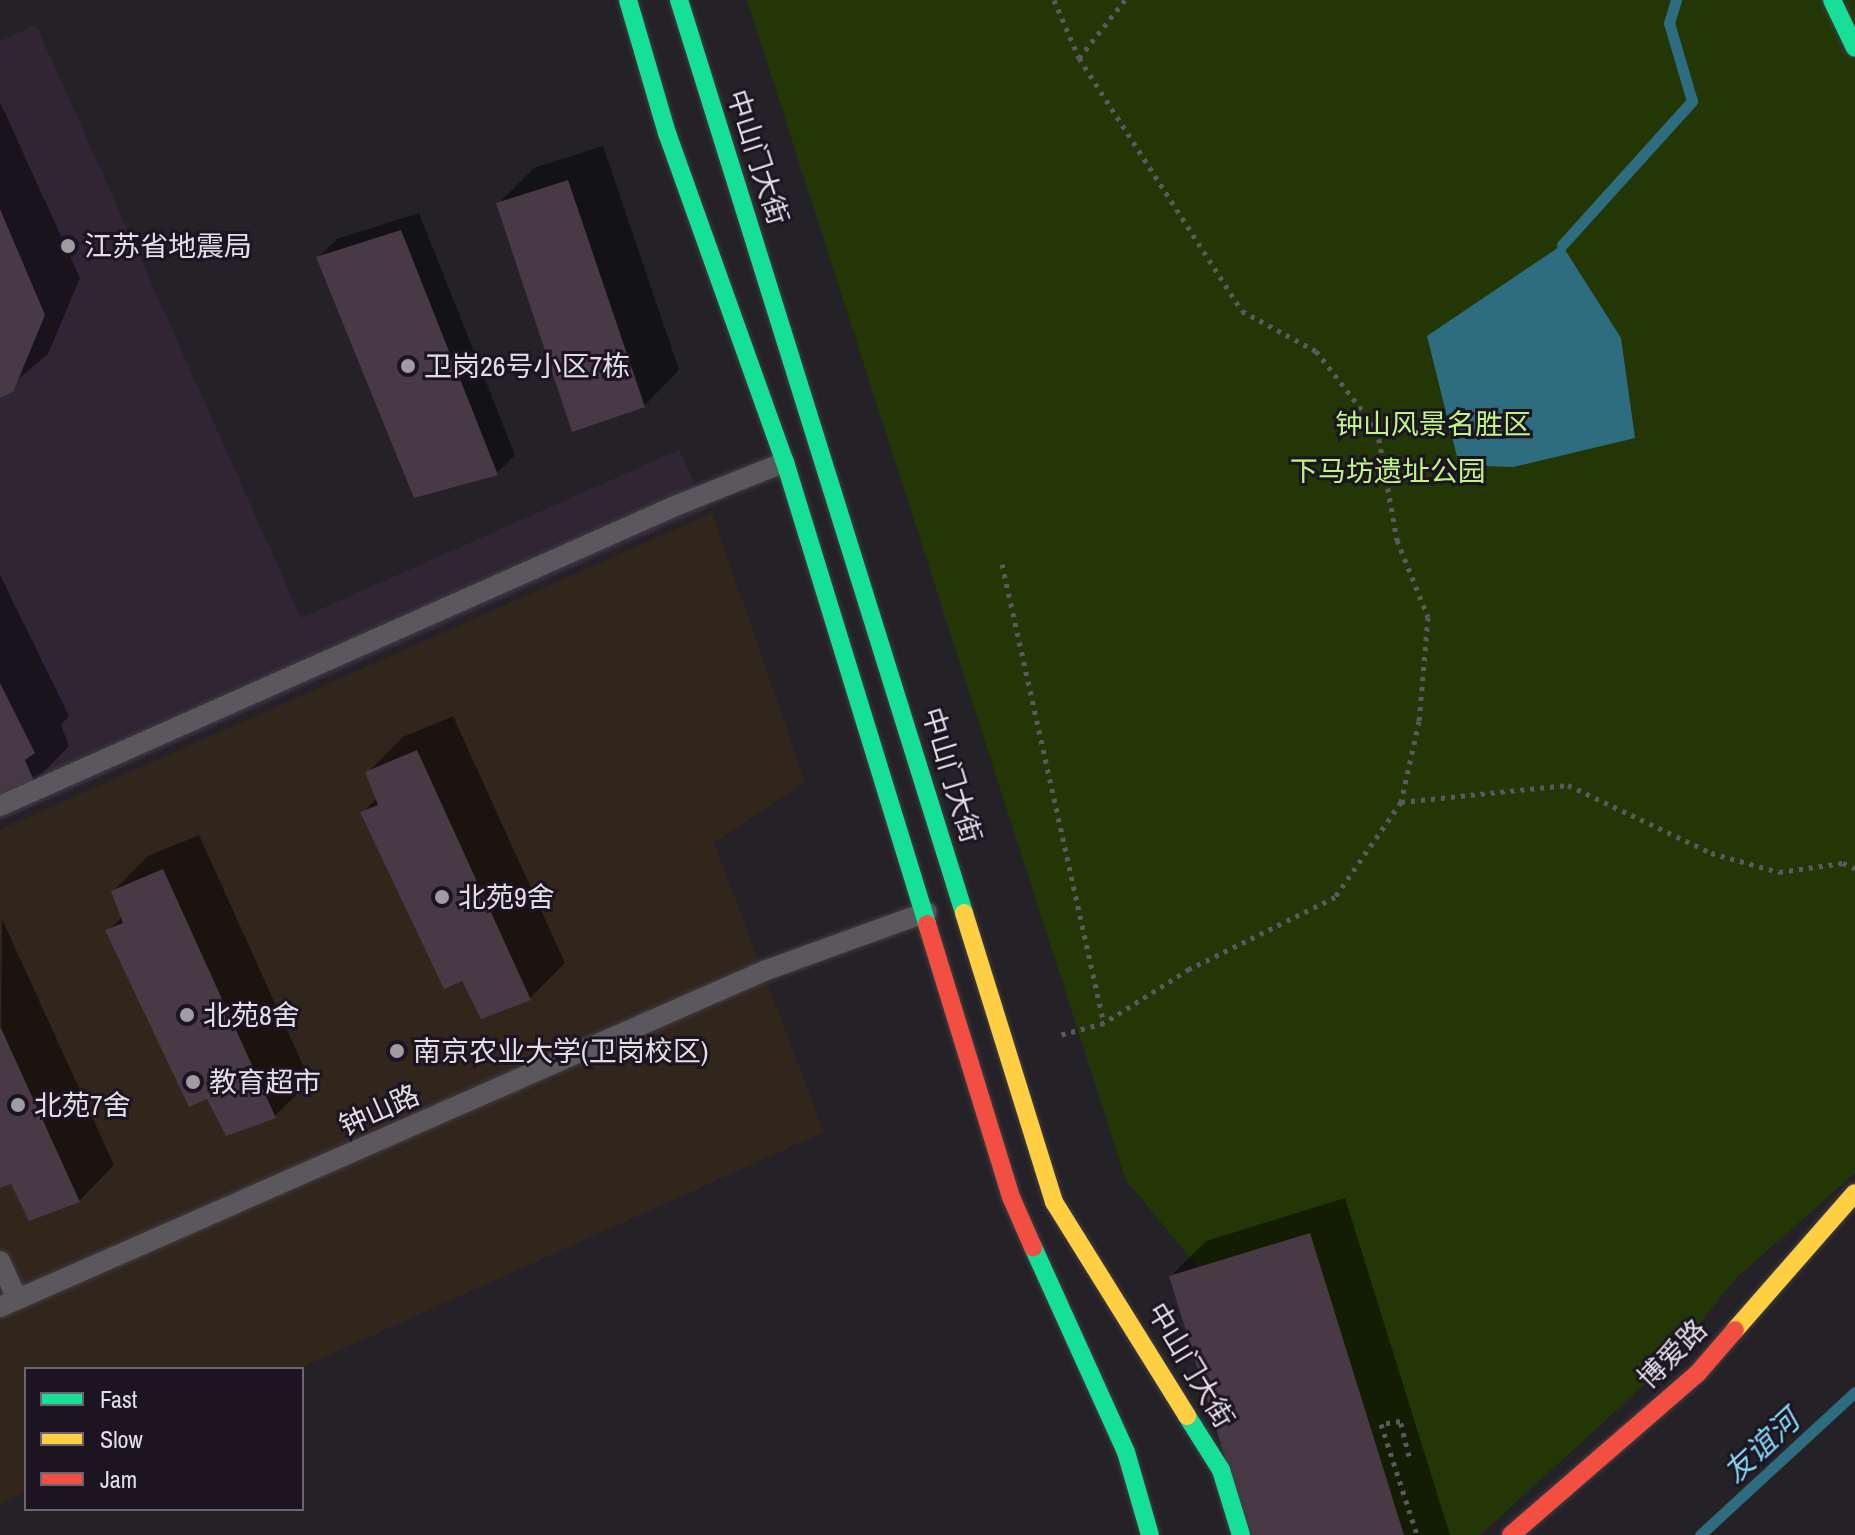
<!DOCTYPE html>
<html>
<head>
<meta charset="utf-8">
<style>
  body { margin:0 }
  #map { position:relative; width:1855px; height:1535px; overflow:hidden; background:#252227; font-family:"Archivo Narrow","Noto Sans SC",sans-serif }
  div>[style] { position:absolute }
  .built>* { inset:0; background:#2f2535 }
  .education>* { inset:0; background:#32251c }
  .green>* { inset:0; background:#233706 }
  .water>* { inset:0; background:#2e6d80 }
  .shadow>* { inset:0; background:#0007 }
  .stream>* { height:11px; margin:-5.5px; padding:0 5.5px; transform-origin:5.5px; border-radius:5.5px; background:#2e6d80 }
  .building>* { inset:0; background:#483945 }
  .path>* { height:5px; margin-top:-2.5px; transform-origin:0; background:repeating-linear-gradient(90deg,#5c595e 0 4px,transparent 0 10px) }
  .roads { filter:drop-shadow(0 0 2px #403e43) drop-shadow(0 0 2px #403e43) }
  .lane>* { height:20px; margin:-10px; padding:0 10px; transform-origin:10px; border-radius:10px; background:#5a585c }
  .fast>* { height:18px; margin:-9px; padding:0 9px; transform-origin:9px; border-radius:9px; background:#16e098 }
  .slow>* { height:18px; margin:-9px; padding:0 9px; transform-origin:9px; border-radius:9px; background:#ffcf43 }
  .jam>* { height:18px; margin:-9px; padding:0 9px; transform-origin:9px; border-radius:9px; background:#f24e42 }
  .dots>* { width:22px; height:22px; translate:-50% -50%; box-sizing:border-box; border:4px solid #1c1521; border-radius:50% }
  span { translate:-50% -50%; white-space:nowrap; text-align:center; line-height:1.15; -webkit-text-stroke:6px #1c1521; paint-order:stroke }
  .street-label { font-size:28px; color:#e1dde5 }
  .poi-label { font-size:28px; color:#e1dde5 }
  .left { translate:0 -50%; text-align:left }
  .park-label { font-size:28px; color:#bef582 }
  .water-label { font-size:30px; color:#80d8f4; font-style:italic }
  .legend { position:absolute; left:24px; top:1367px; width:280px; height:144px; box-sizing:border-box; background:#1c1521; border:2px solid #6b656f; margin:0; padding:10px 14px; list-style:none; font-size:24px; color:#e1dde5 }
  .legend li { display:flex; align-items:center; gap:16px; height:40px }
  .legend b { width:40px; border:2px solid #6b656f }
</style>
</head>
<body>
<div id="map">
  <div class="built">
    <i style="clip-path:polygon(36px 25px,301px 618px,679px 450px,707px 509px,0 821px,0 41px)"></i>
  </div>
  <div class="education">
    <i style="clip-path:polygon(712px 513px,805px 781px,714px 843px,824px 1132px,298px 1369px,26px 1369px,26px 1492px,0 1504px,0 830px)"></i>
  </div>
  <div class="green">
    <i style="clip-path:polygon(747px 0,1855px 0,1855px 1173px,1736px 1278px,1667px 1364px,1480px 1535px,1356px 1535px,1298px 1388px,1126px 1180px)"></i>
  </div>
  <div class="water">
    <i style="clip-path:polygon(1562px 245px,1621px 338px,1635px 438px,1513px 467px,1459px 465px,1427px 336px)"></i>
  </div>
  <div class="shadow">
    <i style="clip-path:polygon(0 102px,80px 278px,48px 354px,0 395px)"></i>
    <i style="clip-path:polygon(603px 146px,679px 370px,644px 406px,498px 204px,534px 168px)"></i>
    <i style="clip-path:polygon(419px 213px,515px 455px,497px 473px,319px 257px,337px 239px)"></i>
    <i style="clip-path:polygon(0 575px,69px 716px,61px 725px,69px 746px,34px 782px,0 796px)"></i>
    <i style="clip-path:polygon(453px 716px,565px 963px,530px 998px,463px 979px,362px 813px,377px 798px,367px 773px,403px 737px)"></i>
    <i style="clip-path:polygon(199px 835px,310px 1081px,275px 1116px,208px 1097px,108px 931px,123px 916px,113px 891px,148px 856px)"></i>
    <i style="clip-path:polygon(2px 919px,114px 1165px,79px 1201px,12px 1181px,0 1186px)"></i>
    <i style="clip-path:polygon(1345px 1198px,1450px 1535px,1251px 1535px,1171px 1276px,1206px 1241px)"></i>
  </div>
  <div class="stream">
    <i style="left:1562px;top:245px;width:194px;rotate:-47.9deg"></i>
    <i style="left:1692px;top:101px;width:81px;rotate:-106.4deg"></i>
    <i style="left:1669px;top:23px;width:24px;rotate:-73deg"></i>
    <i style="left:1700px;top:1535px;width:211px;rotate:-42.7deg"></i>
  </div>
  <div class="building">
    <i style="clip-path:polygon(568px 180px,645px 407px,572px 432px,496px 203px)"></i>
    <i style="clip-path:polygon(0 209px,45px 315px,13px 392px,0 398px)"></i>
    <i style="clip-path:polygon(401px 230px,498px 475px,414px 498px,316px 257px)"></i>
    <i style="clip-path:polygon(0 683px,35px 753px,25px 760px,35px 783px,0 799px)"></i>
    <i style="clip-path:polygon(417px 750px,531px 1000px,481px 1019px,462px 981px,444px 989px,360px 812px,378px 805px,365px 772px)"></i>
    <i style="clip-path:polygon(163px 869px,276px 1118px,226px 1136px,207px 1099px,189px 1107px,105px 930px,123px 923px,111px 891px)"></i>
    <i style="clip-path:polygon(0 1026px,80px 1202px,29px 1221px,11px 1184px,0 1188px)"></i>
    <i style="clip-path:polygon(1310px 1233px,1404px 1535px,1249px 1535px,1169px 1276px)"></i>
  </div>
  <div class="path">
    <i style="left:1054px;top:0;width:63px;rotate:66.7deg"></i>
    <i style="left:1079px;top:58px;width:301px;rotate:57.2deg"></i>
    <i style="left:1242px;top:311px;width:84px;rotate:28.4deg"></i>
    <i style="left:1316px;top:351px;width:99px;rotate:52deg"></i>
    <i style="left:1377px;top:429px;width:113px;rotate:79.8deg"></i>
    <i style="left:1397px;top:540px;width:83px;rotate:68.1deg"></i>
    <i style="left:1428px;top:617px;width:104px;rotate:94.9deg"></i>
    <i style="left:1419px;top:721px;width:83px;rotate:102.5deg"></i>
    <i style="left:1401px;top:802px;width:116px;rotate:124.8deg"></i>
    <i style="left:1335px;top:897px;width:163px;rotate:153.7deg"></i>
    <i style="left:1189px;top:969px;width:101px;rotate:147.6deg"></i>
    <i style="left:1104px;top:1023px;width:50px;rotate:164.8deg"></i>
    <i style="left:1079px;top:58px;width:74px;rotate:-51.6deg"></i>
    <i style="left:1002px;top:564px;width:470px;rotate:77.5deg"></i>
    <i style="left:1401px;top:802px;width:168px;rotate:-5.8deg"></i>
    <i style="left:1568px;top:785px;width:158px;rotate:25.4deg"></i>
    <i style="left:1711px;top:853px;width:71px;rotate:15.6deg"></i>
    <i style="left:1779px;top:872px;width:65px;rotate:-8deg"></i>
    <i style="left:1843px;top:863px;width:13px;rotate:23deg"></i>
    <i style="left:1409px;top:1456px;width:36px;rotate:-104deg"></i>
    <i style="left:1400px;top:1421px;width:19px;rotate:171deg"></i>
    <i style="left:1381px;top:1424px;width:117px;rotate:72deg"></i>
  </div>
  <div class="roads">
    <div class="lane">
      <i style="left:0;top:806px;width:739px;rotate:-23.96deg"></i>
      <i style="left:675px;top:506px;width:118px;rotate:-21.8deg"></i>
      <i style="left:0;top:1261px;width:42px;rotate:65.9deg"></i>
      <i style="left:0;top:1307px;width:835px;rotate:-23.74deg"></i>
      <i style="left:764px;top:971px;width:173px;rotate:-19.9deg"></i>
    </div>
    <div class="fast">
      <i style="left:628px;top:0;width:139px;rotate:73.7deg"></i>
      <i style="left:667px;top:133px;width:350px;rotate:70.3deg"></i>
      <i style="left:785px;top:462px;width:483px;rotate:72.9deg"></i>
      <i style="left:679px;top:0;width:956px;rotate:72.66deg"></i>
      <i style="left:1832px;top:0;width:53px;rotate:64.4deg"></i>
      <i style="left:1033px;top:1247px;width:225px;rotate:65.6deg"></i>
      <i style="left:1126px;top:1452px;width:86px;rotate:73.9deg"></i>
      <i style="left:1187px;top:1416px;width:64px;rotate:57.8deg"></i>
      <i style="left:1221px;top:1470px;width:68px;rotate:72.9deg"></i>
    </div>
    <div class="slow">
      <i style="left:964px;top:913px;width:303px;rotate:72.7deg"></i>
      <i style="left:1054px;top:1202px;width:252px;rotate:58.1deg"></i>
      <i style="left:1735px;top:1330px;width:182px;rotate:-48.8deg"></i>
    </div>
    <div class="jam">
      <i style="left:927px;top:924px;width:286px;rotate:72.9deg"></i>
      <i style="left:1011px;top:1197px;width:55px;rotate:66.3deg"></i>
      <i style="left:1511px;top:1535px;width:246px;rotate:-40.9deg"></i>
      <i style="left:1697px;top:1374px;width:58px;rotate:-49.2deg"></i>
    </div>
  </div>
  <div class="dots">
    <i style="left:68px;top:246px;background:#9f9ca2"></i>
    <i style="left:408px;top:366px;background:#9f9ca2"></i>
    <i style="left:442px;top:897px;background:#9f9ca2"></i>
    <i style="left:187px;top:1015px;background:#9f9ca2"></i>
    <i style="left:397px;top:1051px;background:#9f9ca2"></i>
    <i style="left:193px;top:1082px;background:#9f9ca2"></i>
    <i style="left:18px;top:1105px;background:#9f9ca2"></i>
  </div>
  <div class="street-label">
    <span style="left:758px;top:157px;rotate:72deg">中山门大街</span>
    <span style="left:952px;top:775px;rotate:73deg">中山门大街</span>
    <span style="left:379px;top:1110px;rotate:-24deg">钟山路</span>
    <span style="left:1672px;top:1354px;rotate:-45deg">博爱路</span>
    <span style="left:1191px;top:1365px;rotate:59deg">中山门大街</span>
  </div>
  <div class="poi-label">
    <span class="left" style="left:84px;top:246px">江苏省地震局</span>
    <span class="left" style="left:424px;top:366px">卫岗26号小区7栋</span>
    <span class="left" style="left:458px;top:897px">北苑9舍</span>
    <span class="left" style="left:203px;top:1015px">北苑8舍</span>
    <span class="left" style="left:413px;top:1051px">南京农业大学(卫岗校区)</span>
    <span class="left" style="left:209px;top:1082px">教育超市</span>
    <span class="left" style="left:34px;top:1105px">北苑7舍</span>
  </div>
  <div class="park-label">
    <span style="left:1433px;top:424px">钟山风景名胜区</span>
    <span style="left:1388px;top:471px">下马坊遗址公园</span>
  </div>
  <div class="water-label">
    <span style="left:1761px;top:1446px;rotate:-43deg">友谊河</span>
  </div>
  <ul class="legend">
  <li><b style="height:10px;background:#16e098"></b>Fast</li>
  <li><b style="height:10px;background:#ffcf43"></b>Slow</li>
  <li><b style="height:10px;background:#f24e42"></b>Jam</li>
  </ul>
</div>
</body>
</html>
